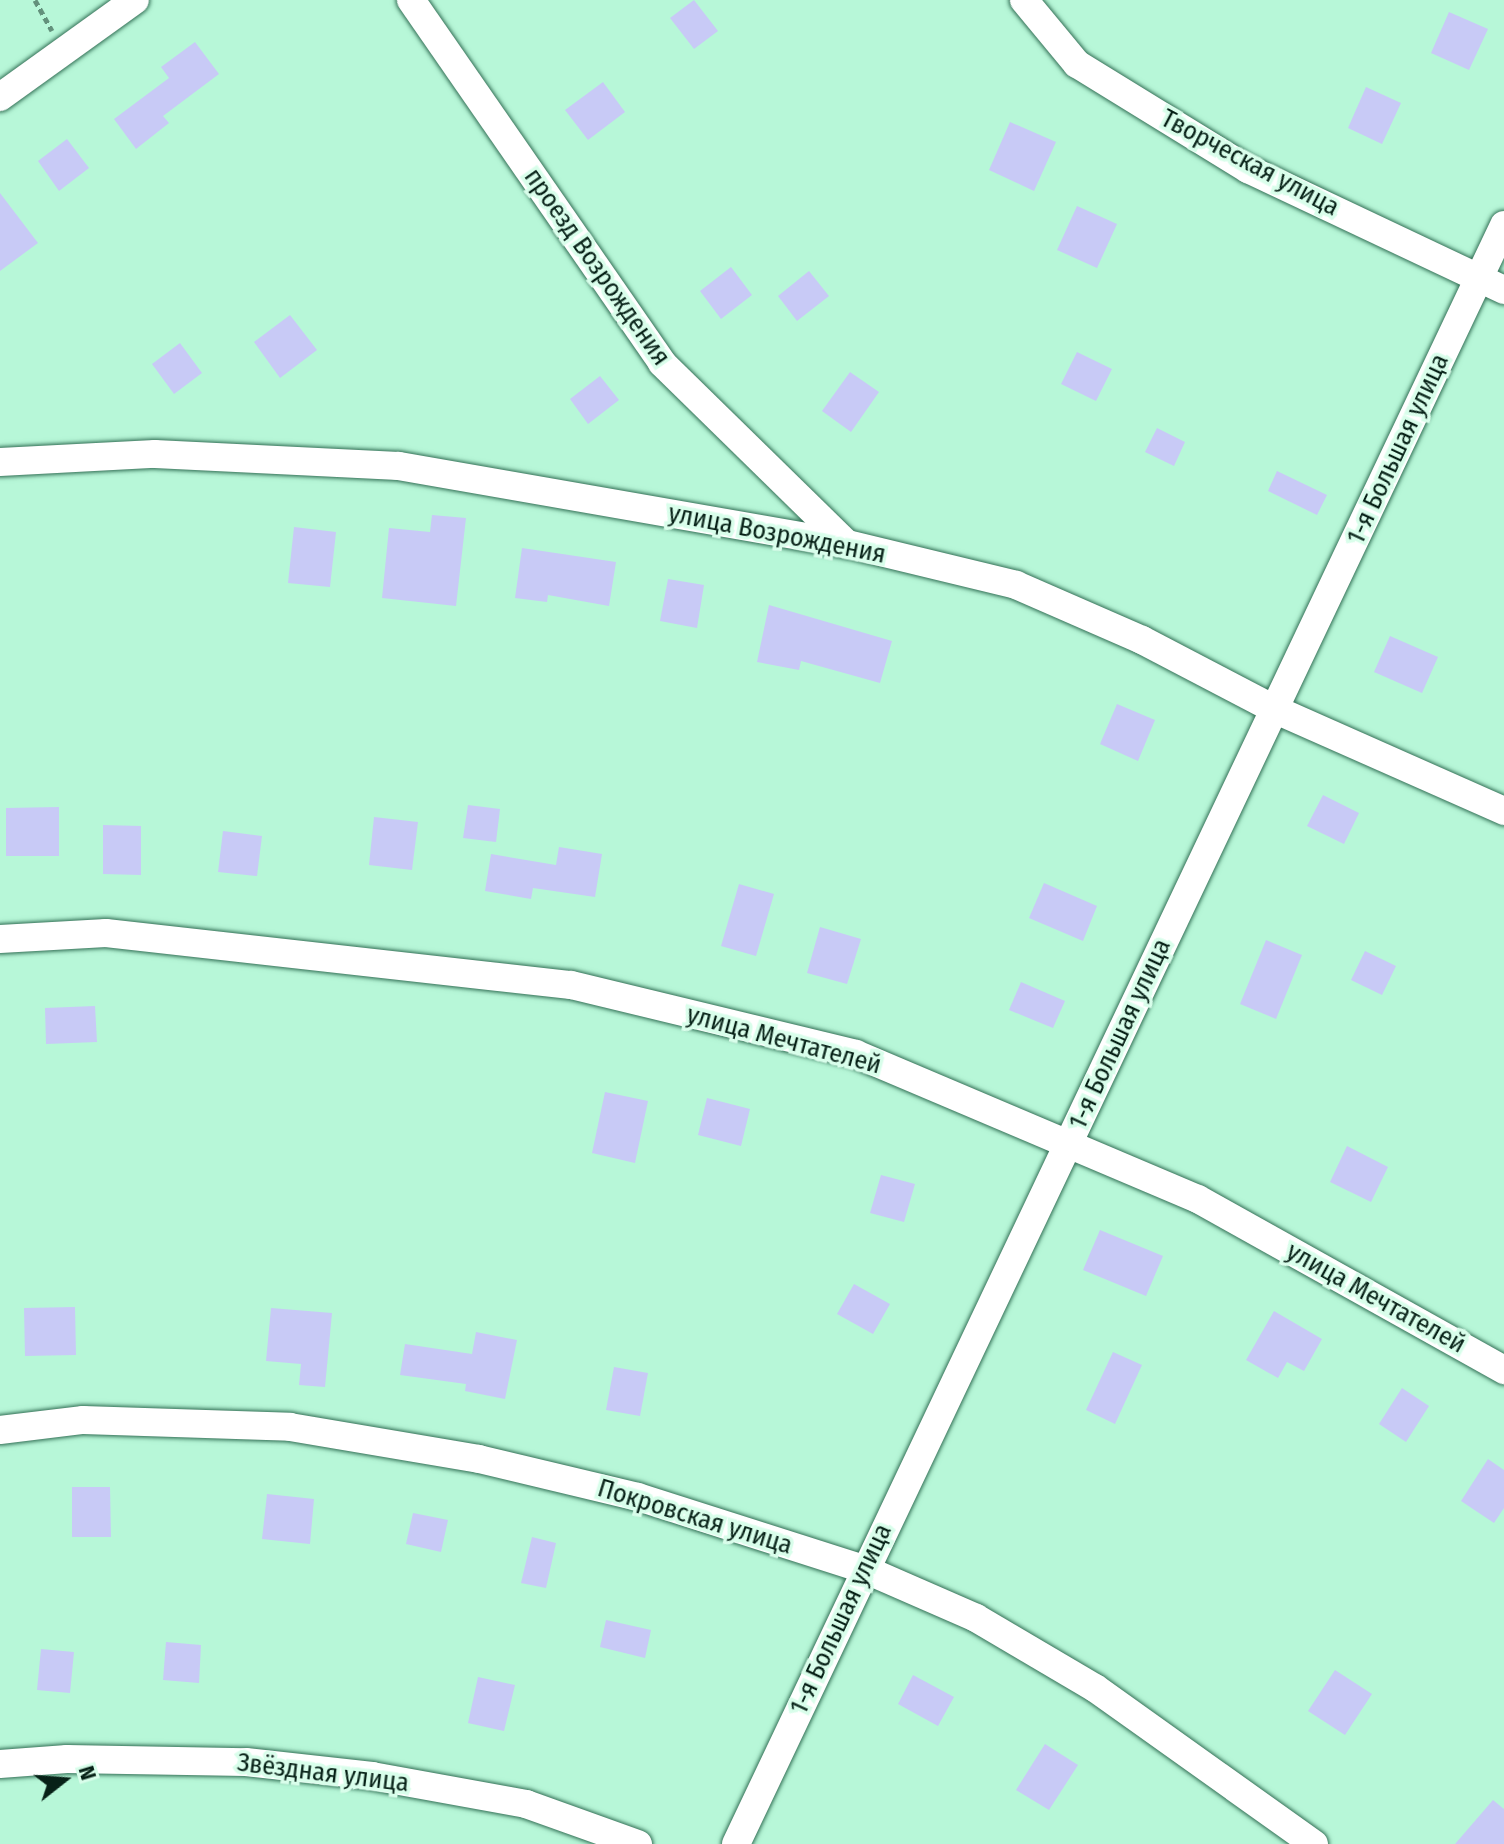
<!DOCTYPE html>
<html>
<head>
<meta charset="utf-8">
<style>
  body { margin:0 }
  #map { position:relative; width:1504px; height:1844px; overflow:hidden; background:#b7f7d8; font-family:"Fira Sans Condensed",sans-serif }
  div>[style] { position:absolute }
  .building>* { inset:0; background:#c8caf6 }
  .path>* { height:5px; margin-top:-2.5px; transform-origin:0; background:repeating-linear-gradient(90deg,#63917c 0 6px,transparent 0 10px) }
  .roads { filter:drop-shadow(0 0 2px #337056) drop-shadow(0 0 2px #337056) }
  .street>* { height:28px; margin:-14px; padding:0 14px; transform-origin:14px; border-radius:14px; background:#fff }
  span { translate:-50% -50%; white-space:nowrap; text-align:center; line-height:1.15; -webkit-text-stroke:7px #d9feeb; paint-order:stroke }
  .street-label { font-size:26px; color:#072117 }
  .north { position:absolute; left:24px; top:1740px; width:80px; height:80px; -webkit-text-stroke:6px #d9feeb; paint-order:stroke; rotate:73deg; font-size:22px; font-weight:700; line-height:32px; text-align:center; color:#072117 }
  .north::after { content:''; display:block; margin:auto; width:28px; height:36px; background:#072117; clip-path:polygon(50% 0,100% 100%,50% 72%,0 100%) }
</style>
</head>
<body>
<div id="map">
  <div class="building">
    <i style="clip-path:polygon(694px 0,718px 31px,694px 49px,670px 18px)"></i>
    <i style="clip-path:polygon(1449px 12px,1488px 29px,1469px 70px,1431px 53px)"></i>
    <i style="clip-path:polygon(195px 42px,219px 74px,163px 116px,169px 123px,136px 149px,114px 119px,169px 78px,161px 67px)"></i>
    <i style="clip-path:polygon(603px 82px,625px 112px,588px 140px,565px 110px)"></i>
    <i style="clip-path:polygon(1366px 87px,1401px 103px,1382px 144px,1348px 128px)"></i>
    <i style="clip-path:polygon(1010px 122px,1056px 142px,1034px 191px,989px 170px)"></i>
    <i style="clip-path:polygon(67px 139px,89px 168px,59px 191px,38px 161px)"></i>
    <i style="clip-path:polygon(0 193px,38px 243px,0 271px)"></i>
    <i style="clip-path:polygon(1077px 206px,1117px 224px,1097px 268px,1057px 250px)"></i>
    <i style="clip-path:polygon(731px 267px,752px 295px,721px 319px,700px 291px)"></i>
    <i style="clip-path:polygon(809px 271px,829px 296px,797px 321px,778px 296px)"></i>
    <i style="clip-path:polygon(290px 315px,317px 350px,280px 378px,254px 342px)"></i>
    <i style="clip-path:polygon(180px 343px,202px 373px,174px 394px,152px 364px)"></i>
    <i style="clip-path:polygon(1077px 352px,1112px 369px,1096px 401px,1061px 384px)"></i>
    <i style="clip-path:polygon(850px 372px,879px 392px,851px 432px,822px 411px)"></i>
    <i style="clip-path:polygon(600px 376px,619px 400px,588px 424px,570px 399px)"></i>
    <i style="clip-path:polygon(1157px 428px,1185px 442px,1174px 466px,1145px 452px)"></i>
    <i style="clip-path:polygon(1277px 471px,1327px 495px,1317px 515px,1268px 491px)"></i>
    <i style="clip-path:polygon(432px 515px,466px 518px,456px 606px,382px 598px,389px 528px,430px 532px)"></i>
    <i style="clip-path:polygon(294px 527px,336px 532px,330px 587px,288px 583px)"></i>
    <i style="clip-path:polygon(522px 548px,616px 562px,609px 606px,548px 595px,547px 602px,515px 598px)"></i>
    <i style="clip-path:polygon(668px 579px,704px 585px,697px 628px,660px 621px)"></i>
    <i style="clip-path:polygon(769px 605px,892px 641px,880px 683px,801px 661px,799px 670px,757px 662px)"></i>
    <i style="clip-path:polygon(1390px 636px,1438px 657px,1422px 693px,1374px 672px)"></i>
    <i style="clip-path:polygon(1117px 704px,1155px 720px,1138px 761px,1100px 744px)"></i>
    <i style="clip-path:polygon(1323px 795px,1359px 813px,1344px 844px,1307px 826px)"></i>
    <i style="clip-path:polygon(468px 805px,500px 809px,496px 842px,463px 838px)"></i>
    <i style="clip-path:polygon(59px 807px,59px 856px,6px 856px,6px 808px)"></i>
    <i style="clip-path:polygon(374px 817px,418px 822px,412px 870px,369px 865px)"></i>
    <i style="clip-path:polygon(103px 825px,141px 826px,141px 875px,103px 874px)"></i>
    <i style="clip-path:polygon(223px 831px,262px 836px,257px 876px,218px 872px)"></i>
    <i style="clip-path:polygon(559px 847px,602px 854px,595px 897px,533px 888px,531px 899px,485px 891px,491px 854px,556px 865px)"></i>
    <i style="clip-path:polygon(1044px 883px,1097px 906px,1083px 941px,1029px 918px)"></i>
    <i style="clip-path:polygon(739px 884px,774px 894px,756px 956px,721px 946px)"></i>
    <i style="clip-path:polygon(820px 927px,861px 939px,847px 984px,807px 973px)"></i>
    <i style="clip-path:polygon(1266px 940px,1302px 955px,1276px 1019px,1240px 1004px)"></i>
    <i style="clip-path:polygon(1365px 951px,1396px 966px,1382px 995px,1351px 980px)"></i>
    <i style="clip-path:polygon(1021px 982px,1065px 1001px,1053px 1028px,1009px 1010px)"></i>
    <i style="clip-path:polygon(95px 1006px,97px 1042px,46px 1044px,45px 1008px)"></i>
    <i style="clip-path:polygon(605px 1092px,648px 1101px,635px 1163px,592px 1153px)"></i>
    <i style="clip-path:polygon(707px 1098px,750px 1109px,741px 1146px,698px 1135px)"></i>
    <i style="clip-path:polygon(1347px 1146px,1388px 1167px,1371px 1202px,1330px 1182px)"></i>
    <i style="clip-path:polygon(881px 1175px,915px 1184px,904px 1222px,870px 1213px)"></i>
    <i style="clip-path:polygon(1100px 1230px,1163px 1256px,1146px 1296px,1083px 1270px)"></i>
    <i style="clip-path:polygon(854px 1284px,890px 1304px,873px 1334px,837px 1314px)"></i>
    <i style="clip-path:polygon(75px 1307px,76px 1355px,25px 1356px,24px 1308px)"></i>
    <i style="clip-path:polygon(271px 1308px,332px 1313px,325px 1387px,299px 1385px,301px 1364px,266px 1361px)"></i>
    <i style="clip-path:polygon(1274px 1311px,1322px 1339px,1304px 1371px,1287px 1362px,1278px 1378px,1246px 1360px)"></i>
    <i style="clip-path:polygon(476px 1332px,517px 1340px,505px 1399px,465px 1391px,466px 1384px,400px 1375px,405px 1344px,472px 1354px)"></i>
    <i style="clip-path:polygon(1113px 1352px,1142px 1365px,1115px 1424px,1086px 1410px)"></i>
    <i style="clip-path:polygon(614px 1367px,648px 1373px,640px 1416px,606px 1410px)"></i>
    <i style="clip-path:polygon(1402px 1388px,1429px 1406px,1406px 1442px,1379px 1424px)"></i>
    <i style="clip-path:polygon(1488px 1459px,1504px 1470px,1504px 1508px,1494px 1523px,1461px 1501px)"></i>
    <i style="clip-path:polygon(72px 1487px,110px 1487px,111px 1537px,72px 1537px)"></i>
    <i style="clip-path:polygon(267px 1494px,314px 1499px,310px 1544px,262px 1539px)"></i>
    <i style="clip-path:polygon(413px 1513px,448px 1520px,441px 1552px,406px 1544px)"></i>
    <i style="clip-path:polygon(532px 1537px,556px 1543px,546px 1588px,521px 1583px)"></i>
    <i style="clip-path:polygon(606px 1620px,651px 1630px,645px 1658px,600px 1647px)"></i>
    <i style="clip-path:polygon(166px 1642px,201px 1645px,199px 1683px,163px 1680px)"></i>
    <i style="clip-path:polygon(41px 1649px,74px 1652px,70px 1693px,37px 1690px)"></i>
    <i style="clip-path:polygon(1335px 1670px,1372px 1694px,1345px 1735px,1308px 1711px)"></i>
    <i style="clip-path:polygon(913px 1675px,954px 1697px,938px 1726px,898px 1704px)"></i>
    <i style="clip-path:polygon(478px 1677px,515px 1685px,504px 1731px,468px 1723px)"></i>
    <i style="clip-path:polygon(1045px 1744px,1078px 1765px,1049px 1810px,1016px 1790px)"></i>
    <i style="clip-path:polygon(1493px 1800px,1504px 1809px,1504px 1844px,1455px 1844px)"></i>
  </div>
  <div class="path">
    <i style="left:35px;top:0;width:35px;rotate:61deg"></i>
  </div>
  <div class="roads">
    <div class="street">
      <i style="left:411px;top:0;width:441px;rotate:55.3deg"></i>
      <i style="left:662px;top:363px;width:259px;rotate:44.4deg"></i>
      <i style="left:1024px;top:0;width:83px;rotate:50.4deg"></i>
      <i style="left:1077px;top:64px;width:201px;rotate:31.6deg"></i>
      <i style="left:1248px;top:169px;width:283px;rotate:25.3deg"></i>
      <i style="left:0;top:97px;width:166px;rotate:-35.7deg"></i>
      <i style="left:0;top:462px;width:155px;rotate:-3deg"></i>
      <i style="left:155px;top:454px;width:244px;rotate:2.8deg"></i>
      <i style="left:399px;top:466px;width:455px;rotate:9.9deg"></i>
      <i style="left:847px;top:544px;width:174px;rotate:13.6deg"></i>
      <i style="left:1016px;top:585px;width:137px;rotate:23.6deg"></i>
      <i style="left:1142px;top:640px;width:149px;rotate:27.6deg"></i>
      <i style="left:1274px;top:709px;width:252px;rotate:23.9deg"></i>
      <i style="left:0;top:939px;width:106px;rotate:-3.2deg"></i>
      <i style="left:106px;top:933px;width:468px;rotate:6.4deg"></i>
      <i style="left:571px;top:985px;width:293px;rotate:13.6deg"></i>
      <i style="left:856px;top:1054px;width:371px;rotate:23deg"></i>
      <i style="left:1198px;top:1199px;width:351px;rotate:29.2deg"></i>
      <i style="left:0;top:1430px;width:84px;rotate:-6.9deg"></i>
      <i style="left:83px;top:1420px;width:207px;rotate:1.9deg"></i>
      <i style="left:290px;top:1427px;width:192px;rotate:9.6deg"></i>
      <i style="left:479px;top:1459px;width:163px;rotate:13.4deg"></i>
      <i style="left:638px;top:1497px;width:237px;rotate:17.7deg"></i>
      <i style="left:864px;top:1569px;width:122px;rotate:23.6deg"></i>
      <i style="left:976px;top:1618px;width:138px;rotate:30.5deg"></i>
      <i style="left:1095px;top:1688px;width:269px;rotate:35.5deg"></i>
      <i style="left:0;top:1764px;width:67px;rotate:-4.3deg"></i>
      <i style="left:67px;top:1759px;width:179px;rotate:1deg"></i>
      <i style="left:246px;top:1762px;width:127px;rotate:6.3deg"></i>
      <i style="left:372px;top:1776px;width:157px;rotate:10.3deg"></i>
      <i style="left:526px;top:1804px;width:119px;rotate:19.7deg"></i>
      <i style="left:736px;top:1844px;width:1792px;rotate:-64.62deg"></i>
    </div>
  </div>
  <div class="street-label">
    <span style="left:1250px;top:163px;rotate:28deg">Творческая улица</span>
    <span style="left:597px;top:267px;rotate:55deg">проезд Возрождения</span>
    <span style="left:1398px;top:449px;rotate:-65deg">1-я Большая улица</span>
    <span style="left:777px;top:534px;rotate:11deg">улица Возрождения</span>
    <span style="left:1120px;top:1034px;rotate:-65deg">1-я Большая улица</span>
    <span style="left:784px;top:1040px;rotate:15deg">улица Мечтателей</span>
    <span style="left:1376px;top:1298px;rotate:29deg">улица Мечтателей</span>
    <span style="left:695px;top:1517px;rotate:17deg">Покровская улица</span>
    <span style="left:841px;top:1619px;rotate:-65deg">1-я Большая улица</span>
    <span style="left:323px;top:1773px;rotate:7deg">Звёздная улица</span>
  </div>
  <div class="north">N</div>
</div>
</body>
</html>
